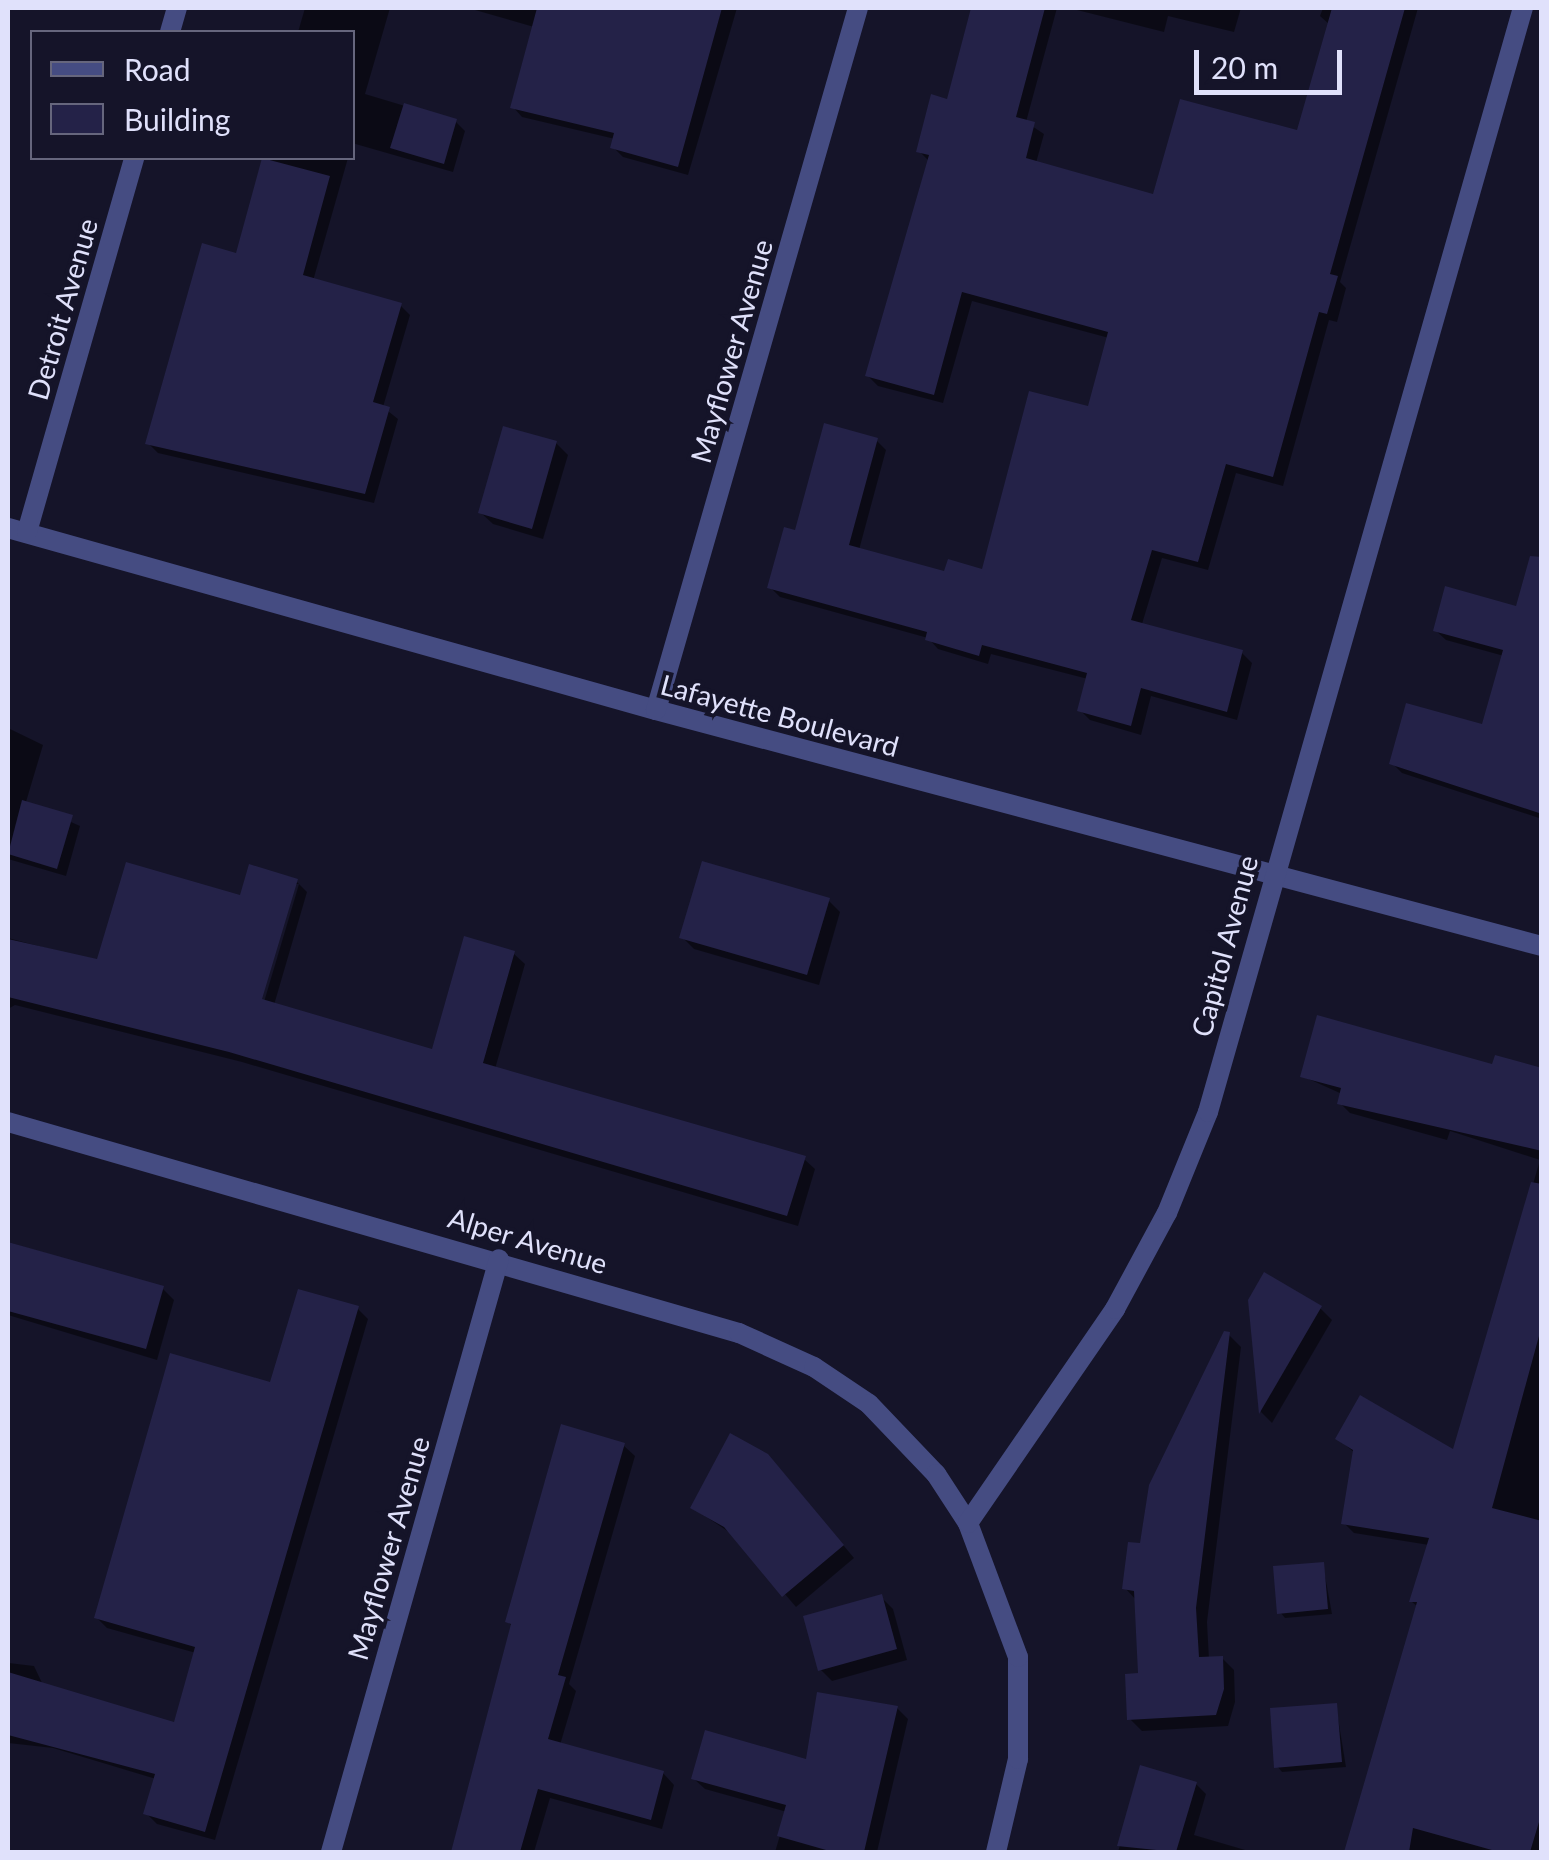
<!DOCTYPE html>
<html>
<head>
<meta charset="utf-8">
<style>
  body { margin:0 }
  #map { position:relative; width:1549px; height:1860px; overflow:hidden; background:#151429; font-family:Lato,sans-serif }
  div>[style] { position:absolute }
  .shadow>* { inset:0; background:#0007 }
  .building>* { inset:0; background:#242248 }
  .street>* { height:20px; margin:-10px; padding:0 10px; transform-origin:10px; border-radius:10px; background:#454c82 }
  span { translate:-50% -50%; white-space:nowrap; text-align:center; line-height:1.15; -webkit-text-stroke:8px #151429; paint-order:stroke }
  .street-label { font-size:28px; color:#e0e1fb }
  .frame { position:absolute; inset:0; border:10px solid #e0e1fb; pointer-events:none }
  .legend { position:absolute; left:30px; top:30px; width:325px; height:130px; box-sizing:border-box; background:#151429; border:2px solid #66667d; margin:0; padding:12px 18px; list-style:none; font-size:30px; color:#e0e1fb }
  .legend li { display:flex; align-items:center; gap:20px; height:50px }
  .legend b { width:50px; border:2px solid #66667d }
  .scale { position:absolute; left:1194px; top:50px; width:148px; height:45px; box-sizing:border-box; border:5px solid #e0e1fb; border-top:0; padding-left:12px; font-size:30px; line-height:35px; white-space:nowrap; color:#e0e1fb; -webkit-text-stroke:8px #151429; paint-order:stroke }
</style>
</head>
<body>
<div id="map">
  <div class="shadow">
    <i style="clip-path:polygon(305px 8px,390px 8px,365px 94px,455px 121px,465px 131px,453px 172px,352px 143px,352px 32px,298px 32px)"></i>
    <i style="clip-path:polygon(468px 8px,635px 8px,654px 13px,656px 8px,737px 8px,688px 175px,623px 157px,613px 147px,615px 139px,522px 117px,513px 107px,534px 27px)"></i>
    <i style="clip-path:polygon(976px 8px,1057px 8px,1026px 122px,1044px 134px,1036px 163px,1155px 197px,1298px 133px,1330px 25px,1320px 16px,1323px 8px,1418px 8px,1340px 282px,1346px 288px,1337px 322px,1329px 320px,1283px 486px,1236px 473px,1208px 570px,1162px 558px,1142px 624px,1242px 653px,1252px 663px,1237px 720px,1151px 696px,1141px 735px,1090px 720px,1080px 710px,1088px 679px,991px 654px,988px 664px,938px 649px,928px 638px,780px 597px,770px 587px,797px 533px,876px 440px,886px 450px,859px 550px,946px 575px,983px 572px,1089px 409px,1109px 338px,972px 301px,943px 403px,878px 386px,868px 376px,930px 162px,919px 151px,949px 102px)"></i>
    <i style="clip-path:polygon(1069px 8px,1241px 8px,1234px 32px,1168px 16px,1164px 32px)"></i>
    <i style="clip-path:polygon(264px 158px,348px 158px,313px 281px,401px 306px,410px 315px,383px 407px,398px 419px,374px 503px,158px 453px,148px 443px,237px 256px)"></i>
    <i style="clip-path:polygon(556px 443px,568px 455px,543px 539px,493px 524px,481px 513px)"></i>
    <i style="clip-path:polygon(1542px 615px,1542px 819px,1402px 773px,1392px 763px,1484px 727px,1504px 656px,1446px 640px,1435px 630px)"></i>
    <i style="clip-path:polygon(8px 728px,43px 745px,26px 802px,80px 826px,66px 876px,8px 859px)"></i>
    <i style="clip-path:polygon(evenodd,296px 881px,307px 892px,274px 1005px,434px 1052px,514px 954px,525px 964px,495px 1069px,804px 1159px,815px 1169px,798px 1226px,242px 1062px,15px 1005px,8px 1009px,8px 938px,99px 962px,242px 898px,296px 881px,294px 884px,299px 884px,261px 1012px,257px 1011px,294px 884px)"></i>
    <i style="clip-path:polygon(828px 900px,840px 912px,819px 985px,694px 949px,682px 937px)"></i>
    <i style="clip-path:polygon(1494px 1067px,1542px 1070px,1542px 1852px,1347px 1852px,1418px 1607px,1412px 1602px,1429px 1545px,1354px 1533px,1344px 1523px,1355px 1453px,1338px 1439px,1455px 1453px,1540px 1160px,1450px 1131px,1447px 1140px,1350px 1113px,1340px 1103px,1342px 1094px,1302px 1076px)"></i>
    <i style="clip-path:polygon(8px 1242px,162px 1288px,174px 1300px,157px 1360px,8px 1315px)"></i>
    <i style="clip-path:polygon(1251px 1300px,1320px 1308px,1332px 1320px,1272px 1423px,1261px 1412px)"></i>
    <i style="clip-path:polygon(358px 1309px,368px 1319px,215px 1840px,157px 1824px,146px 1813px,156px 1779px,53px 1748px,8px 1743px,8px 1649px,9px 1663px,34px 1666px,43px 1685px,176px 1725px,196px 1653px,107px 1628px,97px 1618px,272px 1386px)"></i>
    <i style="clip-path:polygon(1229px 1335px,1241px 1347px,1207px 1622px,1209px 1659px,1222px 1658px,1234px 1670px,1235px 1702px,1228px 1726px,1142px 1731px,1130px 1719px,1140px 1675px,1137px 1601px,1125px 1588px)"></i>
    <i style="clip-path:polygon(623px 1445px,635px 1456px,569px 1684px,576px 1691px,560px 1745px,663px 1773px,674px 1785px,662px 1829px,550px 1798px,534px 1852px,453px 1852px,513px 1627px,508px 1622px)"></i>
    <i style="clip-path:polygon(780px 1469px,854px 1558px,796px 1607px,735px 1536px,693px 1508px)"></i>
    <i style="clip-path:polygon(1323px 1565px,1332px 1614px,1285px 1618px,1280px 1612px)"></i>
    <i style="clip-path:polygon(881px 1597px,893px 1609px,907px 1660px,832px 1681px,820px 1669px)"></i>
    <i style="clip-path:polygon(1336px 1706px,1346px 1767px,1282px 1772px,1277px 1766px)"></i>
    <i style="clip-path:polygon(897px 1708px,908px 1719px,877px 1852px,775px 1852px,787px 1812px,705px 1789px,694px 1779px,808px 1763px)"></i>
    <i style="clip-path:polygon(1142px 1768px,1196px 1784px,1206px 1794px,1194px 1835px,1252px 1852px,1118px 1852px)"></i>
  </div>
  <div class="building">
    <i style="clip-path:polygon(537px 8px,722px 8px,678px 167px,610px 148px,614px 133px,510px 108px)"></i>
    <i style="clip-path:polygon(971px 8px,1045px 8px,1016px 117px,1035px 122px,1026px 158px,1153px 194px,1180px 99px,1297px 130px,1332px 8px,1405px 8px,1330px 274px,1338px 276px,1327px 314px,1319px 312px,1273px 477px,1226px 464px,1198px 562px,1152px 550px,1131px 620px,1243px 650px,1227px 712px,1141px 688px,1131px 726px,1077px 711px,1087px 673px,982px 645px,979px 656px,925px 640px,927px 632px,767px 588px,784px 527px,795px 530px,824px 423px,878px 438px,849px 545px,944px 571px,948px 559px,982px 569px,1029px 391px,1088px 406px,1108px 332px,962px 292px,934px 395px,865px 376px,929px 155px,916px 152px,931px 94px,947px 99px)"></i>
    <i style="clip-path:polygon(404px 103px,457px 119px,444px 164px,390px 148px)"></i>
    <i style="clip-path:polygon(262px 158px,330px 176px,303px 275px,402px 303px,373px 402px,390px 407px,365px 494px,145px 444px,202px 243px,236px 253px)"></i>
    <i style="clip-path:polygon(503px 426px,557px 441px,532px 529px,478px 513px)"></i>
    <i style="clip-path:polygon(1530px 556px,1542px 557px,1542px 814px,1389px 764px,1406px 703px,1482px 724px,1503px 650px,1433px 631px,1445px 586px,1516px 606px)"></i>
    <i style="clip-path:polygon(22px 800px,73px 815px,57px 869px,8px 854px)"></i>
    <i style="clip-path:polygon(702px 861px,830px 898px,807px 975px,679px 938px)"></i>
    <i style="clip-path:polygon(126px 862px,240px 895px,249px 864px,298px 879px,262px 999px,432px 1049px,464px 936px,515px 951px,483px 1063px,806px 1156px,787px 1216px,229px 1052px,8px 997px,8px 939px,97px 959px)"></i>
    <i style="clip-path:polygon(1317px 1015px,1492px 1064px,1495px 1055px,1542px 1068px,1542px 1151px,1337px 1104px,1341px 1088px,1300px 1077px)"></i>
    <i style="clip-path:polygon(1531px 1182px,1542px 1184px,1542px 1325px,1492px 1508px,1542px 1521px,1542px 1812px,1530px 1852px,1499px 1852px,1413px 1828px,1409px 1852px,1344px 1852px,1417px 1602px,1409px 1602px,1429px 1538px,1341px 1524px,1353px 1450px,1335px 1439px,1360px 1395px,1453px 1449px)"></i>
    <i style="clip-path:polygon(8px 1242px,164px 1286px,146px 1349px,8px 1311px)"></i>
    <i style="clip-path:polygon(1264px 1272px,1322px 1306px,1259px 1414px,1248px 1300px)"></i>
    <i style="clip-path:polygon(298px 1289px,359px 1306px,205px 1832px,143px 1814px,155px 1774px,8px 1735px,8px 1672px,174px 1722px,195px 1647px,94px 1618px,157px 1399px,170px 1353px,270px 1382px)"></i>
    <i style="clip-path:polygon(1224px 1331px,1230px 1332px,1196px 1608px,1199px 1657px,1223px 1656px,1224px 1689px,1216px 1715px,1127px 1720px,1125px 1674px,1138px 1673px,1134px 1591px,1122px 1589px,1128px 1542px,1140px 1543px,1149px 1485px)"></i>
    <i style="clip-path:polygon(561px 1424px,625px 1443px,558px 1675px,566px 1677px,548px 1739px,664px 1771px,651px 1820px,538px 1789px,520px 1852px,451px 1852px,511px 1624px,505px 1622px)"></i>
    <i style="clip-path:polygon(730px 1433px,768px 1454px,844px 1545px,782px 1597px,724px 1527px,690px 1508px)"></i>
    <i style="clip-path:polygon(1324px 1562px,1328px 1609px,1277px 1614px,1273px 1566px)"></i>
    <i style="clip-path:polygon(882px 1594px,897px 1649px,818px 1671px,803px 1616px)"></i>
    <i style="clip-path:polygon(817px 1692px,898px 1706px,864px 1852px,833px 1852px,777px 1836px,786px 1805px,691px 1779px,705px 1730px,806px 1759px)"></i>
    <i style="clip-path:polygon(1337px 1703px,1342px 1762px,1274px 1768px,1270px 1708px)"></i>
    <i style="clip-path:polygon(1140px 1765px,1197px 1782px,1176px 1852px,1117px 1846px)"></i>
  </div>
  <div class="street">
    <i style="left:170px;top:32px;width:25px;rotate:-74deg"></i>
    <i style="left:8px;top:528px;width:673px;rotate:15.69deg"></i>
    <i style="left:656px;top:710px;width:917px;rotate:14.92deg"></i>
    <i style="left:27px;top:532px;width:389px;rotate:-74deg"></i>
    <i style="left:656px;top:710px;width:730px;rotate:-73.95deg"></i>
    <i style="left:8px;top:1122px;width:761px;rotate:16.1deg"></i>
    <i style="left:739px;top:1333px;width:82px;rotate:24.4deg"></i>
    <i style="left:814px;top:1367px;width:66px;rotate:33.9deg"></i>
    <i style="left:869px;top:1404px;width:97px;rotate:46.3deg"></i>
    <i style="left:936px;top:1474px;width:59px;rotate:56.9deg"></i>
    <i style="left:331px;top:1852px;width:616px;rotate:-74.18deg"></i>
    <i style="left:996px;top:1852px;width:96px;rotate:-76.7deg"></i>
    <i style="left:1018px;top:1759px;width:102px;rotate:-90deg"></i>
    <i style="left:1018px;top:1657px;width:143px;rotate:-110.5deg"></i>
    <i style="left:968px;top:1523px;width:260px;rotate:-55.5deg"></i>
    <i style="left:1115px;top:1309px;width:109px;rotate:-61.6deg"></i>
    <i style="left:1167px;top:1213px;width:109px;rotate:-67.9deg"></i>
    <i style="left:1208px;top:1112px;width:1148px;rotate:-74.08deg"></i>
  </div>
  <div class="street-label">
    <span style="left:62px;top:309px;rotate:-74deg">Detroit Avenue</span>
    <span style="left:731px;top:351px;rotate:-74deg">Mayflower Avenue</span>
    <span style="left:780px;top:715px;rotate:15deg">Lafayette Boulevard</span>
    <span style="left:1224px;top:946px;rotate:-75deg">Capitol Avenue</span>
    <span style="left:528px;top:1240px;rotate:17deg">Alper Avenue</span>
    <span style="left:388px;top:1548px;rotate:-74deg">Mayflower Avenue</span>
  </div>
  <div class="frame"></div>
  <ul class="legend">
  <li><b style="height:12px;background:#454c82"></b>Road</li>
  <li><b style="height:28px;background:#242248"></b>Building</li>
  </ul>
  <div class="scale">20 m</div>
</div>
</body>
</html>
